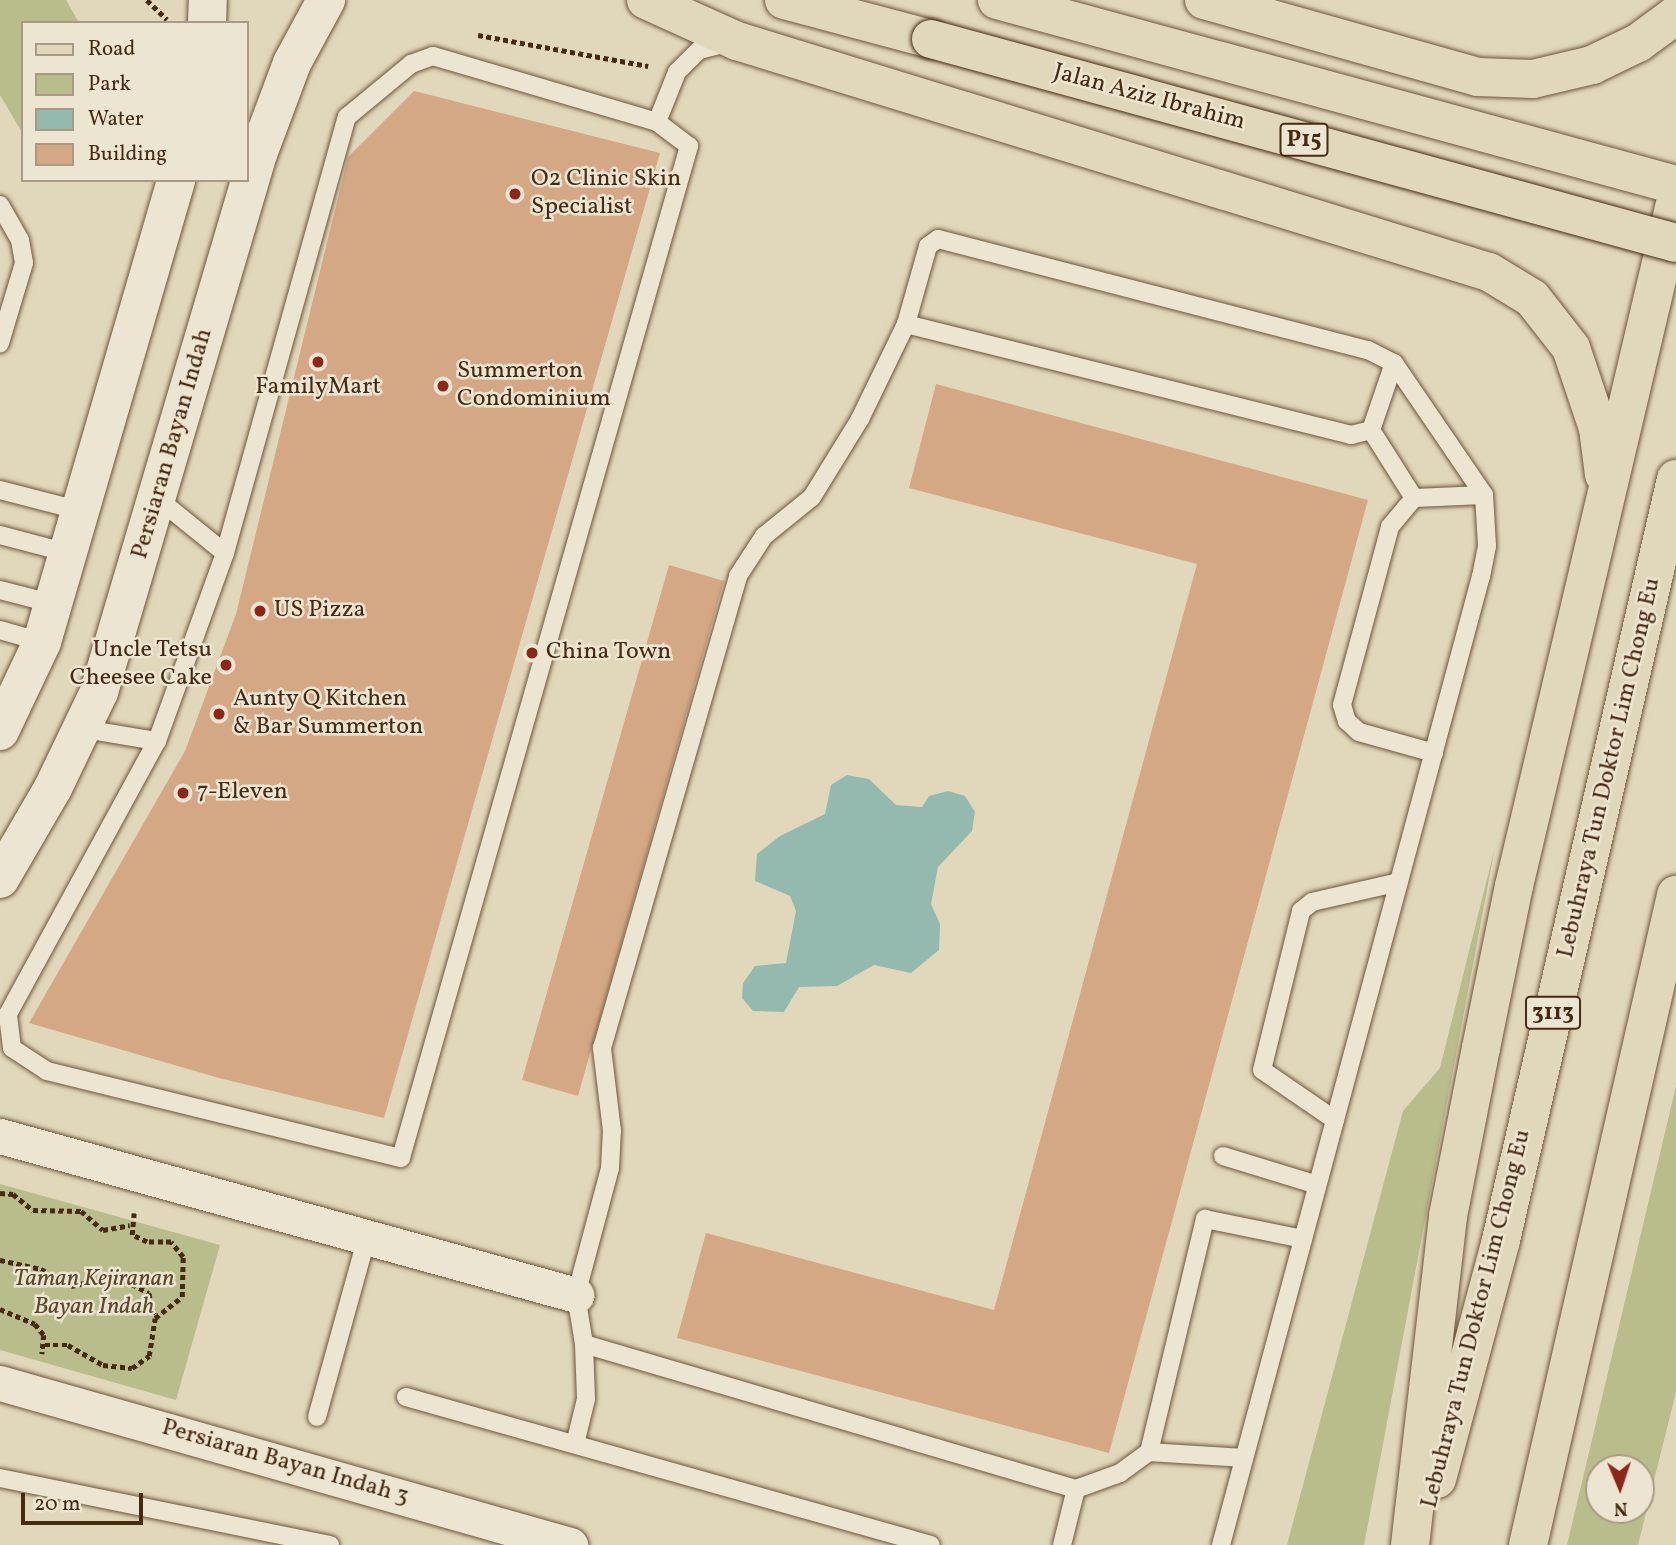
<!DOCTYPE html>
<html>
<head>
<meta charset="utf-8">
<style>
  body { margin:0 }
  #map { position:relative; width:1676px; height:1545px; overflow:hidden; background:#e1d7ba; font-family:Vollkorn,serif }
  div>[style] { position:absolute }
  .green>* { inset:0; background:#b9bc8b }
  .water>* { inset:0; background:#94baaf }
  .building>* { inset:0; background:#d4a885 }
  .path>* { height:4.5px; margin-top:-2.25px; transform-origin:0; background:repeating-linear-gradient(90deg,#472a10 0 5px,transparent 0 8.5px) }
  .roads { filter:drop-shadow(0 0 2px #6e553a) drop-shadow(0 0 2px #6e553a) }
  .lane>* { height:18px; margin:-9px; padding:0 9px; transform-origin:9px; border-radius:9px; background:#ece5d2 }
  .street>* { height:35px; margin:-17.5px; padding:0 17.5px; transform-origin:17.5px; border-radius:17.5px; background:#ece5d2 }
  .secondary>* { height:38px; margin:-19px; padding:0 19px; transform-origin:19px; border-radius:19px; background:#ece5d2 }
  .primary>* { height:38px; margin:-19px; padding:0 19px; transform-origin:19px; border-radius:19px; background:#e1d7ba }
  .highway>* { height:38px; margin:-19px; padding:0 19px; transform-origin:19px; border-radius:19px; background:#e1d7ba }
  .bridges { filter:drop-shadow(0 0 2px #472a10) drop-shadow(0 0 2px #472a10) }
  .primary-bridge>* { height:38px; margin:-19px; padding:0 19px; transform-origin:19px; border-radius:19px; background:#e1d7ba }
  .dots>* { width:19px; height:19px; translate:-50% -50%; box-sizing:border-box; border:4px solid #ece5d2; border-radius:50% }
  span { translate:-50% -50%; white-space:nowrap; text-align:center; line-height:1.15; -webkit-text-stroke:5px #ece5d2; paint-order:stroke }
  .shield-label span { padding:2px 5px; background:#ece5d2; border:2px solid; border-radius:5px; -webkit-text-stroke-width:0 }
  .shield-label { font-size:23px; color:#472a10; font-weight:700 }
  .street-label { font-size:24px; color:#472a10 }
  .poi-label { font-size:24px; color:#472a10 }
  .left { translate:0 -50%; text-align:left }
  .right { translate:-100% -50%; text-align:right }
  .park-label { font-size:24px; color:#5e4729; font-style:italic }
  .legend { position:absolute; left:21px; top:21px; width:228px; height:161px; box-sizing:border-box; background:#ece5d2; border:2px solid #aa9a84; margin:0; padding:9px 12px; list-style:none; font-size:21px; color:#472a10 }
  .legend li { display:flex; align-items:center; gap:14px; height:35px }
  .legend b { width:35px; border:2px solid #aa9a84 }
  .north { position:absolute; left:1585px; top:1454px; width:70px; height:70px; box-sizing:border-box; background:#ece5d2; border:2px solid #aa9a84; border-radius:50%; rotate:178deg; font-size:19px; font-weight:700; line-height:28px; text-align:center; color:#472a10 }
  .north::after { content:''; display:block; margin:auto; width:24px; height:32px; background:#8f2418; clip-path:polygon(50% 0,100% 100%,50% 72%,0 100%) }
  .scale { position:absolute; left:21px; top:1493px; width:122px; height:32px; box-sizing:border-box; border:4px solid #472a10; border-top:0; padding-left:9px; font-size:21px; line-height:24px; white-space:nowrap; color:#472a10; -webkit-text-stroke:5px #ece5d2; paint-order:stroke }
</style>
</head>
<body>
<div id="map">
  <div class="green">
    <i style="clip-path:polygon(0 0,66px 0,79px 23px,23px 23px,23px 134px,0 95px)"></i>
    <i style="clip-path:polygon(1495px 847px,1364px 1545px,1287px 1545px,1403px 1111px,1440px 1068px)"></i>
    <i style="clip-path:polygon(evenodd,1676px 1086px,1676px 1392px,1638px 1545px,1567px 1545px,1676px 1086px,1641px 1468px,1641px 1510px,1599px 1510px,1599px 1468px,1641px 1468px)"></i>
    <i style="clip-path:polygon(0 1184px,220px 1245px,176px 1400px,0 1350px)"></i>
  </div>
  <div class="water">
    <i style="clip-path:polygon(847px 775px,869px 779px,896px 805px,922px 807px,929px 796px,948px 791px,965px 796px,975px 812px,972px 831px,938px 867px,931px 904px,940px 924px,939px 950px,911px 973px,874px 965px,837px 986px,799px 987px,784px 1012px,753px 1011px,742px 998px,743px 983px,755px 966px,786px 963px,796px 911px,790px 896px,755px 881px,757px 854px,780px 836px,825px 814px,831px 785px)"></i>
  </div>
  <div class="building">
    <i style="clip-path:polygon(414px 91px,660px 153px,384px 1118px,219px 1078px,29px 1023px,185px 751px,236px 614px,348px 157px)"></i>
    <i style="clip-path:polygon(936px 384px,1368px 500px,1109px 1453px,677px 1338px,706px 1233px,994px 1310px,1197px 564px,909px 488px)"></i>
    <i style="clip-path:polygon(669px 565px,724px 581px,578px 1096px,522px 1080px)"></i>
  </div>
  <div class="path">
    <i style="left:147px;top:0;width:28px;rotate:44deg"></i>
    <i style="left:478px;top:35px;width:173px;rotate:10.3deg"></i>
    <i style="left:0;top:1193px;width:13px;rotate:4deg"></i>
    <i style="left:13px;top:1194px;width:26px;rotate:39deg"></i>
    <i style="left:33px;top:1210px;width:48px;rotate:1.2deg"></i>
    <i style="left:81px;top:1211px;width:29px;rotate:41deg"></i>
    <i style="left:103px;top:1230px;width:27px;rotate:-10deg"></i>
    <i style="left:0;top:1260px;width:42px;rotate:12.4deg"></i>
    <i style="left:41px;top:1269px;width:34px;rotate:30deg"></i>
    <i style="left:71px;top:1286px;width:43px;rotate:-12.1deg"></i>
    <i style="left:113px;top:1277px;width:20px;rotate:20deg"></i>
    <i style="left:132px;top:1284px;width:19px;rotate:28deg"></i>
    <i style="left:149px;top:1293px;width:25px;rotate:76deg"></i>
    <i style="left:0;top:1309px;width:38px;rotate:23deg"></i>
    <i style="left:35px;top:1324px;width:14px;rotate:51deg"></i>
    <i style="left:44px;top:1335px;width:19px;rotate:96deg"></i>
    <i style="left:45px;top:1345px;width:23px"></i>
    <i style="left:68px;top:1345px;width:40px;rotate:29.7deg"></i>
    <i style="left:103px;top:1365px;width:29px;rotate:6deg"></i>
    <i style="left:132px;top:1368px;width:21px;rotate:-35deg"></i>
    <i style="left:149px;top:1356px;width:38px;rotate:-81deg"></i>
    <i style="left:155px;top:1318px;width:34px;rotate:-38deg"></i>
    <i style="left:182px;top:1297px;width:40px;rotate:-88.6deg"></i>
    <i style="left:183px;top:1257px;width:19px;rotate:-129deg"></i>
    <i style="left:171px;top:1242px;width:24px;rotate:180deg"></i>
    <i style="left:147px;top:1242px;width:17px;rotate:-155deg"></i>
    <i style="left:132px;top:1235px;width:22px;rotate:-85deg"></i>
  </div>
  <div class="roads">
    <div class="lane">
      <i style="left:433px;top:56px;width:234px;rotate:16.4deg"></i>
      <i style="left:657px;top:122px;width:40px;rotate:37deg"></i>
      <i style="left:689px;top:146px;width:1052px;rotate:105.89deg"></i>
      <i style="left:401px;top:1158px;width:365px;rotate:-166.2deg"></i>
      <i style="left:47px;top:1071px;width:42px;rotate:-146.7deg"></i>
      <i style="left:12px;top:1048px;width:34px;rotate:-97deg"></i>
      <i style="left:8px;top:1014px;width:311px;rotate:-61.4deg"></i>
      <i style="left:157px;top:741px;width:200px;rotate:-70.1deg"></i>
      <i style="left:225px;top:553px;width:453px;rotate:-74.4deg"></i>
      <i style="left:347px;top:117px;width:83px;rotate:-39.6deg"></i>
      <i style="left:411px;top:64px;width:23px;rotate:-20deg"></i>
      <i style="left:657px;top:122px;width:54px;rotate:-68.2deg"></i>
      <i style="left:677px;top:72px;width:31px;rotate:-45deg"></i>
      <i style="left:699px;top:50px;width:30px;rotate:-14deg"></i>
      <i style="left:0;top:205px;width:40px;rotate:60.3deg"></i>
      <i style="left:20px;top:240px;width:23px;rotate:80deg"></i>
      <i style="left:24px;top:263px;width:84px;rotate:106.7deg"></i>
      <i style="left:906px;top:324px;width:459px;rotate:14deg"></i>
      <i style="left:1351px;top:435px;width:21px;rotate:-14deg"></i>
      <i style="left:1394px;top:363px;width:71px;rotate:108.9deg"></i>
      <i style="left:1371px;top:430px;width:80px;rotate:57.7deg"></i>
      <i style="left:1414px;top:498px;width:70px;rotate:-2.5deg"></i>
      <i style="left:0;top:490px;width:84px;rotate:14.5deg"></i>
      <i style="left:157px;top:498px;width:87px;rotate:39deg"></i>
      <i style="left:1414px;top:498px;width:38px;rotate:130deg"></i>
      <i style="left:1390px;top:527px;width:184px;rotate:105.1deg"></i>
      <i style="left:1342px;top:705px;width:17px;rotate:73deg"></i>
      <i style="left:1347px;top:721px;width:16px;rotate:43deg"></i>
      <i style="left:1359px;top:732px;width:78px;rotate:15.6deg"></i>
      <i style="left:0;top:535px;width:70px;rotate:14.8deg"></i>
      <i style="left:0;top:590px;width:56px;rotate:14.5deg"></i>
      <i style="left:0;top:630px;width:44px;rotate:15.9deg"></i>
      <i style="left:85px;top:729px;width:73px;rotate:9.5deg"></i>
      <i style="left:1335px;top:1120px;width:88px;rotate:-145.6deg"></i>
      <i style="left:1262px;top:1070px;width:164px;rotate:-76.2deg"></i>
      <i style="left:1301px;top:911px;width:14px;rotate:-39deg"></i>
      <i style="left:1312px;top:902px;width:89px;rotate:-12.9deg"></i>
      <i style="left:1223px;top:1156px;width:98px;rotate:17.1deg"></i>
      <i style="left:584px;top:1344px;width:513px;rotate:16.42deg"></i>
      <i style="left:1076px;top:1489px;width:47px;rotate:-20deg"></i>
      <i style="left:1120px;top:1473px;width:36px;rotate:-36deg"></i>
      <i style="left:1149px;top:1452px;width:95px;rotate:3.6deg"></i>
      <i style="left:406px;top:1397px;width:545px;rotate:15.74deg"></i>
      <i style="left:317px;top:1417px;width:187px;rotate:-74.5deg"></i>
      <i style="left:575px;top:1444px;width:46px;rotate:-76.3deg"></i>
      <i style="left:586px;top:1399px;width:55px;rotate:-92.1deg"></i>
      <i style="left:584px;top:1344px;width:50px;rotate:-99.3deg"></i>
      <i style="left:576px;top:1295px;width:131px;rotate:-75deg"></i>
      <i style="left:610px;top:1168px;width:37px;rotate:-87deg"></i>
      <i style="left:612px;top:1131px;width:84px;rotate:-96.9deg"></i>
      <i style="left:602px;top:1048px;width:491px;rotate:-73.9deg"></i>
      <i style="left:738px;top:576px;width:48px;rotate:-57deg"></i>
      <i style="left:764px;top:536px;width:62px;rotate:-39.1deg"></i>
      <i style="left:812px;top:497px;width:92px;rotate:-58.4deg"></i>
      <i style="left:860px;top:419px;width:106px;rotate:-64.2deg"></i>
      <i style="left:906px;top:324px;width:81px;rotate:-74.2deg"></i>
      <i style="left:928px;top:246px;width:12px;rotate:-35deg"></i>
      <i style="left:938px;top:239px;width:444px;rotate:14.5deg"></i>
      <i style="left:1368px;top:350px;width:29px;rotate:27deg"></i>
      <i style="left:1394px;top:363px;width:160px;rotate:55.7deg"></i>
      <i style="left:1484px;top:495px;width:51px;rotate:86.6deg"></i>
      <i style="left:1487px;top:546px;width:31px;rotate:101deg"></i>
      <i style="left:1481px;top:576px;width:1003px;rotate:105.02deg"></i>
      <i style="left:1149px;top:1452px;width:240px;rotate:-76.5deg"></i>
      <i style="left:1205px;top:1219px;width:100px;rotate:11.5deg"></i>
      <i style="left:0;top:1478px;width:337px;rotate:11.5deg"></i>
      <i style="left:1062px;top:1545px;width:58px;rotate:-76deg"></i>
    </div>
    <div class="street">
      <i style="left:0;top:1136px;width:598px;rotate:15.43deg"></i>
      <i style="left:0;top:1383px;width:593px;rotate:15.87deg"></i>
    </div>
    <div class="secondary">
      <i style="left:207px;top:23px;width:23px;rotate:-88deg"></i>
      <i style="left:0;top:731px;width:98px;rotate:-64.7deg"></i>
      <i style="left:42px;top:642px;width:481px;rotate:-73.8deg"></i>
      <i style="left:0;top:879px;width:105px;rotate:-59.8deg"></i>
      <i style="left:53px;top:788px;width:106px;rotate:-64.4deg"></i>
      <i style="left:99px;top:692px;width:561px;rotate:-73.54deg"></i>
      <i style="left:258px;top:154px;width:97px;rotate:-69.5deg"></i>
      <i style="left:292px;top:63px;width:72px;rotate:-61.6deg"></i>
    </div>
    <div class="primary">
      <i style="left:784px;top:0;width:152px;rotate:14.9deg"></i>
      <i style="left:997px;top:0;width:704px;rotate:15.24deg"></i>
    </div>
    <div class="highway">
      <i style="left:646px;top:0;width:100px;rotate:24.3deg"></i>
      <i style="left:737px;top:41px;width:787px;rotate:17.08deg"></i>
      <i style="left:1489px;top:272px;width:50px;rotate:31.2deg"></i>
      <i style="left:1532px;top:298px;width:63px;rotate:52deg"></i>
      <i style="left:1571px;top:348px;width:84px;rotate:71.4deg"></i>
      <i style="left:1598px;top:428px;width:47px;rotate:82.7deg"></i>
      <i style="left:1204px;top:0;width:285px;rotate:15.7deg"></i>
      <i style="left:1478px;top:77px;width:55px;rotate:2.1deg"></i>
      <i style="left:1533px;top:79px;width:61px;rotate:-13.3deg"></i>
      <i style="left:1592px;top:65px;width:51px;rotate:-25.6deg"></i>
      <i style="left:1638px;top:43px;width:47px;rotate:-36.4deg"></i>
      <i style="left:1437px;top:1479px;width:247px;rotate:-75deg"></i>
      <i style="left:1501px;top:1240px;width:781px;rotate:-77.05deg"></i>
      <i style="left:1410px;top:1545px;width:331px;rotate:-83.4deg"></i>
      <i style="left:1448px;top:1216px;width:171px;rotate:-78.9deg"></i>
      <i style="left:1481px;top:1048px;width:165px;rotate:-78.5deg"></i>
      <i style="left:1514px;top:886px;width:706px;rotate:-76.73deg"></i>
      <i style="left:1528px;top:1545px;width:667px;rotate:-77.17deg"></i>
    </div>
  </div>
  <div class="bridges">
    <div class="primary-bridge">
      <i style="left:931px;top:39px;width:772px;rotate:15.31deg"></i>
    </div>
  </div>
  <div class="dots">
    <i style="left:515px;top:194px;background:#8f2418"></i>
    <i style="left:318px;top:362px;background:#8f2418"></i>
    <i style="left:443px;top:386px;background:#8f2418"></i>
    <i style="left:260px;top:611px;background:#8f2418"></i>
    <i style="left:532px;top:653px;background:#8f2418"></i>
    <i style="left:226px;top:665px;background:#8f2418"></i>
    <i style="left:219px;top:714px;background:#8f2418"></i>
    <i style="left:183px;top:793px;background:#8f2418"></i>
  </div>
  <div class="shield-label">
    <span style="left:1304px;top:140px">P15</span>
    <span style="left:1553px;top:1013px">3113</span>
  </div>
  <div class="street-label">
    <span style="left:1149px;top:98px;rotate:15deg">Jalan Aziz Ibrahim</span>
    <span style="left:173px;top:444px;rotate:-74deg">Persiaran Bayan Indah</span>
    <span style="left:1610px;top:768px;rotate:-77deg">Lebuhraya Tun Doktor Lim Chong Eu</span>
    <span style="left:1477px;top:1319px;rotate:-76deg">Lebuhraya Tun Doktor Lim Chong Eu</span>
    <span style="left:285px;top:1463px;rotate:16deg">Persiaran Bayan Indah 3</span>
  </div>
  <div class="poi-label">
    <span class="left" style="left:531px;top:194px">O2 Clinic Skin<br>Specialist</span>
    <span class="left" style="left:457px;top:386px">Summerton<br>Condominium</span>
    <span style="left:318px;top:388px">FamilyMart</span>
    <span class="left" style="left:274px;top:611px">US Pizza</span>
    <span class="right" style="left:212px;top:665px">Uncle Tetsu<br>Cheesee Cake</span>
    <span class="left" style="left:546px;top:653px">China Town</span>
    <span class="left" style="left:233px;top:714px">Aunty Q Kitchen<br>&amp; Bar Summerton</span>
    <span class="left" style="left:197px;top:793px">7-Eleven</span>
  </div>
  <div class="park-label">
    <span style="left:94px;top:1294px">Taman Kejiranan<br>Bayan Indah</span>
  </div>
  <ul class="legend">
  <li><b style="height:9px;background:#e1d7ba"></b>Road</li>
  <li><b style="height:19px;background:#b9bc8b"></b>Park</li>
  <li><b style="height:19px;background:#94baaf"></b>Water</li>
  <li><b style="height:19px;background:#d4a885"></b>Building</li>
  </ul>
  <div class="north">N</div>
  <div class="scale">20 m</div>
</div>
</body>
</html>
